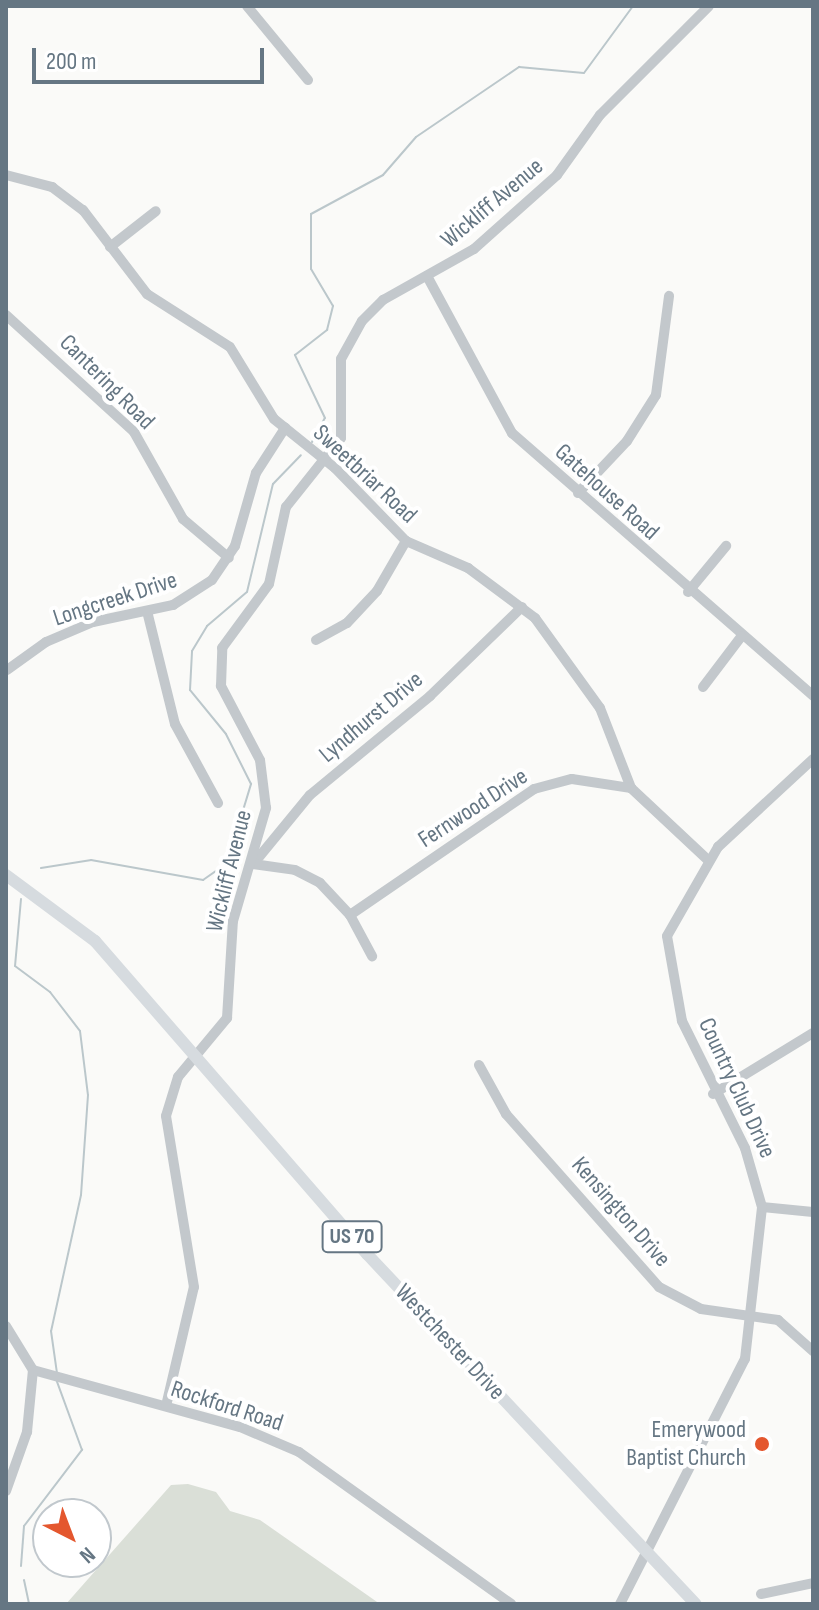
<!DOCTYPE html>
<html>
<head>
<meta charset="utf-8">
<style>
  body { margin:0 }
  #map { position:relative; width:819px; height:1610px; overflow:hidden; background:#fafaf8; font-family:"Sofia Sans Condensed",sans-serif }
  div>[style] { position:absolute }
  .green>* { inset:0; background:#dadfd7 }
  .stream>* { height:2px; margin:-1px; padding:0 1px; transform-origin:1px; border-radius:1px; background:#bbc7cb }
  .minor>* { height:10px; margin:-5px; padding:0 5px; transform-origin:5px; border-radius:5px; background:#c3c8cc }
  .major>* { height:12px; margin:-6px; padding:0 6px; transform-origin:6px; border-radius:6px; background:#d6dbdf }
  .dots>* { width:22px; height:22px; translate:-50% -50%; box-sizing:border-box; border:4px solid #fff; border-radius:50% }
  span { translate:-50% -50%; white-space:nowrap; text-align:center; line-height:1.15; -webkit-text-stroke:8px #fff; paint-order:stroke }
  .shield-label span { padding:2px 6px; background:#fff; border:2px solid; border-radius:6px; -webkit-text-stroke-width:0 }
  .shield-label { font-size:22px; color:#657683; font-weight:700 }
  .street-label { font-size:24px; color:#657683 }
  .poi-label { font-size:24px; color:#657683 }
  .right { translate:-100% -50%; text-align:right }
  .frame { position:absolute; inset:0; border:8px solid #657683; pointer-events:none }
  .north { position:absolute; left:32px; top:1498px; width:80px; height:80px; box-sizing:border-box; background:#fff; border:2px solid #c1c8cd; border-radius:50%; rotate:138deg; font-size:22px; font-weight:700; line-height:32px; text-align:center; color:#657683 }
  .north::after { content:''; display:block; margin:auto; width:28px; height:36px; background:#e4572e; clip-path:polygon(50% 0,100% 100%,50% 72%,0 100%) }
  .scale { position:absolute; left:32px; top:48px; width:232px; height:36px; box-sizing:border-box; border:4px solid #657683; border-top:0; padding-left:10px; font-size:24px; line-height:28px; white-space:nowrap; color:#657683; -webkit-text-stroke:6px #fff; paint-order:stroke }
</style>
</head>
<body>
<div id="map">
  <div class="green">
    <i style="clip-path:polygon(188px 1484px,216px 1492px,230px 1511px,260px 1520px,380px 1604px,66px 1604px,171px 1485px)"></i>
  </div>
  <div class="stream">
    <i style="left:312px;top:442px;width:27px;rotate:-62deg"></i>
    <i style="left:325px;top:418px;width:70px;rotate:-115.5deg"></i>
    <i style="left:295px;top:355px;width:41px;rotate:-38deg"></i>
    <i style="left:327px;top:330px;width:25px;rotate:-76deg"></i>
    <i style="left:333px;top:306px;width:43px;rotate:-120.7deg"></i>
    <i style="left:311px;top:269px;width:55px;rotate:-90deg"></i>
    <i style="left:311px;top:214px;width:82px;rotate:-28.4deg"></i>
    <i style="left:383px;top:175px;width:50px;rotate:-49deg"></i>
    <i style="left:416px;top:137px;width:125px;rotate:-34.2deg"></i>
    <i style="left:519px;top:67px;width:65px;rotate:5.3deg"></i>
    <i style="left:584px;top:73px;width:83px;rotate:-53.8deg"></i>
    <i style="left:41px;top:868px;width:51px;rotate:-9.1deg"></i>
    <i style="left:91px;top:860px;width:114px;rotate:10.1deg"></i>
    <i style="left:203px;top:880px;width:29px;rotate:-35deg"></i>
    <i style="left:227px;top:863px;width:83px;rotate:-73.1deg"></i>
    <i style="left:251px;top:784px;width:56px;rotate:-116.6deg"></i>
    <i style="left:226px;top:734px;width:57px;rotate:-129.3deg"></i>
    <i style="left:190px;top:690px;width:39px;rotate:-87deg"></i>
    <i style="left:192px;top:651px;width:29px;rotate:-59deg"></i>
    <i style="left:207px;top:626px;width:52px;rotate:-40.4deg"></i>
    <i style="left:247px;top:592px;width:111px;rotate:-76.5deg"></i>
    <i style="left:273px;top:484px;width:40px;rotate:-46deg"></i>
    <i style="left:21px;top:899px;width:67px;rotate:95.1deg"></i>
    <i style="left:15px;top:966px;width:44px;rotate:36.6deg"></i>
    <i style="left:50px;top:992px;width:49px;rotate:52.4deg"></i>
    <i style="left:80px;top:1031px;width:64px;rotate:82.9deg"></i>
    <i style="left:88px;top:1095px;width:100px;rotate:94deg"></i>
    <i style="left:81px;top:1195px;width:139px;rotate:102.4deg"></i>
    <i style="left:51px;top:1331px;width:42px;rotate:81.9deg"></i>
    <i style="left:21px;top:1566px;width:40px;rotate:-85.7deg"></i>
    <i style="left:24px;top:1526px;width:96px;rotate:-52.7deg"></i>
    <i style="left:82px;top:1450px;width:76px;rotate:-110.1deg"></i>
    <i style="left:24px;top:1580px;width:25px;rotate:78deg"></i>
  </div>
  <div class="minor">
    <i style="left:247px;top:6px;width:96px;rotate:50.5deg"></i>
    <i style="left:6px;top:175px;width:48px;rotate:14.6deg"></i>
    <i style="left:52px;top:187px;width:39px;rotate:37deg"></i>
    <i style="left:83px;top:210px;width:106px;rotate:52.7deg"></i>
    <i style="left:147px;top:294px;width:98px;rotate:32.6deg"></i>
    <i style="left:230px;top:347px;width:84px;rotate:58.6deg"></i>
    <i style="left:274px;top:419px;width:78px;rotate:38.8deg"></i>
    <i style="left:335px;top:468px;width:102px;rotate:45.8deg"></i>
    <i style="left:406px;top:541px;width:68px;rotate:23.5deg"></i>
    <i style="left:468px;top:568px;width:84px;rotate:36.7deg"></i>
    <i style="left:535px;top:618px;width:111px;rotate:54.2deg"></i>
    <i style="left:600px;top:708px;width:86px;rotate:68.8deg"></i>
    <i style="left:631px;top:788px;width:105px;rotate:43.1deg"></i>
    <i style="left:110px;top:247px;width:58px;rotate:-38deg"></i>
    <i style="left:427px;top:276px;width:179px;rotate:61.6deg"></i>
    <i style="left:512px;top:433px;width:400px;rotate:41.1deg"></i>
    <i style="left:6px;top:315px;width:173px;rotate:42.4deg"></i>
    <i style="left:134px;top:432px;width:100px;rotate:60.6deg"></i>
    <i style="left:183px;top:519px;width:60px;rotate:40.3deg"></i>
    <i style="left:578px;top:493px;width:71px;rotate:-46.7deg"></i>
    <i style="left:627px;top:441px;width:54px;rotate:-57.8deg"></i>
    <i style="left:656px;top:395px;width:100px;rotate:-82.5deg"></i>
    <i style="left:688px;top:592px;width:60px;rotate:-50.4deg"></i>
    <i style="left:147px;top:611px;width:116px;rotate:76.1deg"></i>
    <i style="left:175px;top:724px;width:90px;rotate:61.4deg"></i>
    <i style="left:316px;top:640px;width:35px;rotate:-29deg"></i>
    <i style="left:347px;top:623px;width:44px;rotate:-46.8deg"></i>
    <i style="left:377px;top:591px;width:58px;rotate:-59.9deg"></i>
    <i style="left:7px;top:670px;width:48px;rotate:-35.7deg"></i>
    <i style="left:46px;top:642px;width:51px;rotate:-23.1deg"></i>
    <i style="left:93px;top:622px;width:82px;rotate:-12deg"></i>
    <i style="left:173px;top:605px;width:46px;rotate:-32.7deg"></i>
    <i style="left:212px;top:580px;width:41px;rotate:-55.9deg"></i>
    <i style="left:235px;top:546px;width:76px;rotate:-74deg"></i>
    <i style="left:256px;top:473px;width:54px;rotate:-57.2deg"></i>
    <i style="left:703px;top:687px;width:63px;rotate:-52.8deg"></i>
    <i style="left:259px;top:857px;width:80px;rotate:-50.6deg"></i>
    <i style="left:310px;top:795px;width:156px;rotate:-39.5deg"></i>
    <i style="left:430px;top:696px;width:128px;rotate:-44.1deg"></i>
    <i style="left:253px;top:864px;width:42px;rotate:8.1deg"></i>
    <i style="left:295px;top:870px;width:28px;rotate:27deg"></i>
    <i style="left:320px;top:883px;width:44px;rotate:46.8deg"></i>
    <i style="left:350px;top:915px;width:47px;rotate:61.8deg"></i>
    <i style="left:350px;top:915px;width:223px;rotate:-34.4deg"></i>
    <i style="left:534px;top:789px;width:39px;rotate:-15deg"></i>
    <i style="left:572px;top:779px;width:60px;rotate:8.7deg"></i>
    <i style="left:479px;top:1065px;width:56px;rotate:61.1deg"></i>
    <i style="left:506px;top:1114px;width:231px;rotate:48.5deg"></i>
    <i style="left:659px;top:1287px;width:47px;rotate:27.6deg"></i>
    <i style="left:701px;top:1309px;width:78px;rotate:8.1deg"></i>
    <i style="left:778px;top:1320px;width:47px;rotate:41.5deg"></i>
    <i style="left:713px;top:1094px;width:117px;rotate:-31.4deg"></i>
    <i style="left:762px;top:1207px;width:51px;rotate:5.6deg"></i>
    <i style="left:6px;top:1326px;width:52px;rotate:58.5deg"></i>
    <i style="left:33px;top:1370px;width:215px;rotate:15.4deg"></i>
    <i style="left:240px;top:1427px;width:64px;rotate:23deg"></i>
    <i style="left:299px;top:1452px;width:261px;rotate:35.6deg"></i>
    <i style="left:166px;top:1406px;width:122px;rotate:-76.8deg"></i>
    <i style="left:194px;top:1287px;width:173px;rotate:-99.3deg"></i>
    <i style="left:166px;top:1116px;width:41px;rotate:-72.9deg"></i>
    <i style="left:178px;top:1077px;width:77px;rotate:-50.3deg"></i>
    <i style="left:227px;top:1018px;width:97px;rotate:-86.5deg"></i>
    <i style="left:233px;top:921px;width:118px;rotate:-73.7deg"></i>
    <i style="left:266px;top:808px;width:48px;rotate:-97.1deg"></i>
    <i style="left:260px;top:760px;width:84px;rotate:-117.8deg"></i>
    <i style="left:221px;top:686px;width:38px;rotate:-88deg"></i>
    <i style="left:222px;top:648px;width:79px;rotate:-53.7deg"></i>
    <i style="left:269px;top:584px;width:79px;rotate:-77.6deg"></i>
    <i style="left:286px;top:507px;width:88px;rotate:-51.4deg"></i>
    <i style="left:341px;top:438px;width:79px;rotate:-90deg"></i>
    <i style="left:341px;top:359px;width:43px;rotate:-61.1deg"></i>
    <i style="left:362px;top:321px;width:30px;rotate:-45deg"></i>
    <i style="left:383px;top:300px;width:104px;rotate:-29.3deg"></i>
    <i style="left:474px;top:249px;width:111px;rotate:-41.7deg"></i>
    <i style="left:557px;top:175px;width:74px;rotate:-54.4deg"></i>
    <i style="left:600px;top:115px;width:154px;rotate:-45deg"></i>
    <i style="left:6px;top:1491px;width:63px;rotate:-70.4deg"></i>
    <i style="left:27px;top:1432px;width:62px;rotate:-84.5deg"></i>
    <i style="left:761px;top:1594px;width:53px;rotate:-11.9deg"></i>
    <i style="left:620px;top:1604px;width:275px;rotate:-63deg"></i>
    <i style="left:745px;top:1359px;width:153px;rotate:-83.6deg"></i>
    <i style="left:762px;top:1207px;width:61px;rotate:-106.1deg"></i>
    <i style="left:745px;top:1148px;width:142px;rotate:-116.4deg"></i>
    <i style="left:682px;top:1021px;width:86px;rotate:-100deg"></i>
    <i style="left:667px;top:936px;width:103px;rotate:-60.2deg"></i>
    <i style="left:718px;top:847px;width:129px;rotate:-42.8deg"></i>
  </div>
  <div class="major">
    <i style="left:6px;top:875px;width:111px;rotate:36.6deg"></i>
    <i style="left:95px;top:941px;width:415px;rotate:49deg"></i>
    <i style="left:367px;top:1254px;width:480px;rotate:46.8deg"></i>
  </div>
  <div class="dots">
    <i style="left:762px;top:1444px;background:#e4572e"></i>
  </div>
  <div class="shield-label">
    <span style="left:352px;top:1237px">US 70</span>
  </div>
  <div class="street-label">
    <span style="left:492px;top:203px;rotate:-40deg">Wickliff Avenue</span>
    <span style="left:107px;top:382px;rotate:45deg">Cantering Road</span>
    <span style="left:365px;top:474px;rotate:43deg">Sweetbriar Road</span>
    <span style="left:607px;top:492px;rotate:42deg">Gatehouse Road</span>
    <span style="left:115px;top:599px;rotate:-18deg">Longcreek Drive</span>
    <span style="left:371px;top:717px;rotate:-40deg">Lyndhurst Drive</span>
    <span style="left:473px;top:808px;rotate:-33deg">Fernwood Drive</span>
    <span style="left:229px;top:871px;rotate:-76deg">Wickliff Avenue</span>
    <span style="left:737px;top:1088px;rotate:65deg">Country Club Drive</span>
    <span style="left:621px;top:1212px;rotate:49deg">Kensington Drive</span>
    <span style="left:450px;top:1342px;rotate:47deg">Westchester Drive</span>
    <span style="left:227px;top:1406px;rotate:18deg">Rockford Road</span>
  </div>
  <div class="poi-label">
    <span class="right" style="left:746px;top:1444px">Emerywood<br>Baptist Church</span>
  </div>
  <div class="frame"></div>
  <div class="north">N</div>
  <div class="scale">200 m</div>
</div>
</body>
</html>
